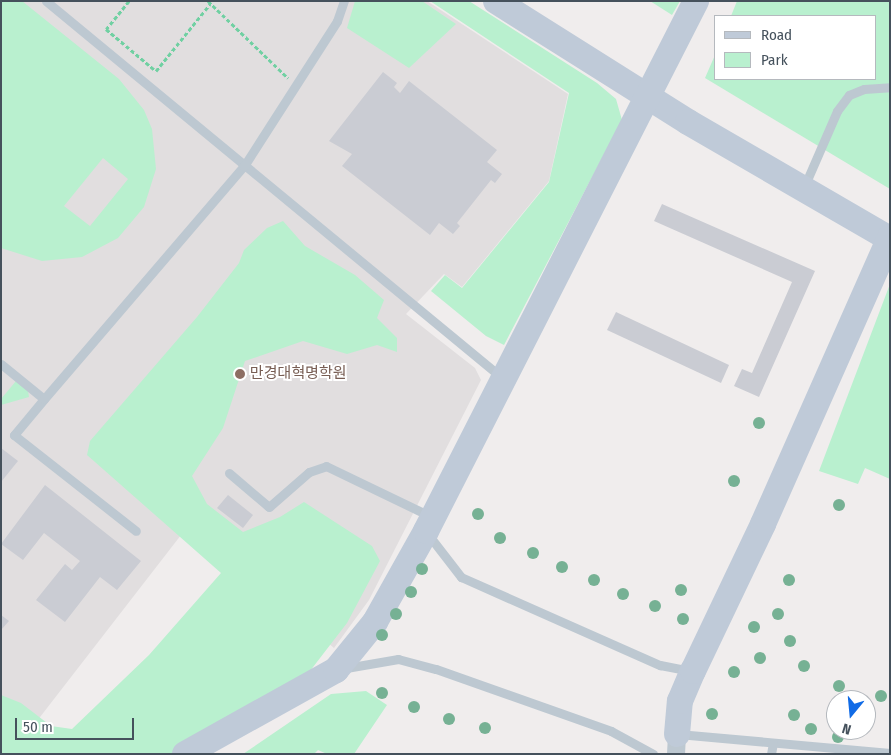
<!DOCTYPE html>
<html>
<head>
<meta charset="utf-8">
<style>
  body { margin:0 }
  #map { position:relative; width:891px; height:755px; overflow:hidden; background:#f0eded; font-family:"Fira Sans Condensed","Noto Sans KR",sans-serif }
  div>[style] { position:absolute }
  .education>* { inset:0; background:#e1dedf }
  .green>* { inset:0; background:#b9f0cf }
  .building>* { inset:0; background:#caccd3 }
  .path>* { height:3px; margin-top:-1.5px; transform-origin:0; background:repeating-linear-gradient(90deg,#70d0a2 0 4px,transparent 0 6.5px) }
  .lane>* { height:9px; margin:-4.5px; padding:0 4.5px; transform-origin:4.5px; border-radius:4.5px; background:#bdc8d1 }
  .street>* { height:18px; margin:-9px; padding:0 9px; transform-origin:9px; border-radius:9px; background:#bdc8d1 }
  .secondary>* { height:26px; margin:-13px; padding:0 13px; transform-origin:13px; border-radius:13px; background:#bfcad8 }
  .trees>* { width:12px; height:12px; margin:-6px; border-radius:50%; background:#76b194 }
  .dots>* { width:14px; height:14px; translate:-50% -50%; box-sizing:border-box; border:2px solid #fff; border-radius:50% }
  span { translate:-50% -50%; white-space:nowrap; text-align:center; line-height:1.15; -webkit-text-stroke:4px #fff; paint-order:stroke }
  .education-label { font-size:15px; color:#785e54 }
  .left { translate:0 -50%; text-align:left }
  .frame { position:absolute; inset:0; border:2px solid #45515c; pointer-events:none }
  .legend { position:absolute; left:714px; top:15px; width:162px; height:65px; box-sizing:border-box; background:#fff; border:1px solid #b5b9be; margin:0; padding:6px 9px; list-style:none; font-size:15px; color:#45515c }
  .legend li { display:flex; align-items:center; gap:10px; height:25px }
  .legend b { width:25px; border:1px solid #b5b9be }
  .north { position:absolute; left:826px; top:690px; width:50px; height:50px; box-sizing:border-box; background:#fff; border:1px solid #b5b9be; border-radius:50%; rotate:197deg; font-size:14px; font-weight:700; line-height:20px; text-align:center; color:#45515c }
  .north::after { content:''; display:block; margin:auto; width:18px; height:22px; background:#116be6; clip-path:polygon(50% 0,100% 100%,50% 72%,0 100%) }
  .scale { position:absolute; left:15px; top:718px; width:119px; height:22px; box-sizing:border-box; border:2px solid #45515c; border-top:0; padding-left:6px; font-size:15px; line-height:18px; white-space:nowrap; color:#45515c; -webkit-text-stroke:4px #fff; paint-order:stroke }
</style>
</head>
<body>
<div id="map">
  <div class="education">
    <i style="clip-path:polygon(1px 1px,427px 1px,568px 94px,549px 181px,462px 287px,444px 274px,406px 314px,475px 368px,481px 380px,369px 600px,334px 648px,188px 526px,30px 730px,1px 736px)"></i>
  </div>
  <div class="green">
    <i style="clip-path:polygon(evenodd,1px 1px,22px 1px,119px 79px,144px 110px,152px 129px,156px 169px,144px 207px,118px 238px,82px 257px,42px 261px,1px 248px,1px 1px,103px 158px,128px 179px,90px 226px,64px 206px,103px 158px)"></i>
    <i style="clip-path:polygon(355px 1px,422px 1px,456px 24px,409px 68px,347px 28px)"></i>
    <i style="clip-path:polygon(430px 1px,469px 1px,597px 83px,616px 99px,622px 120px,504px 345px,486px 336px,431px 291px,445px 275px,462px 288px,549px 182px,569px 93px)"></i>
    <i style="clip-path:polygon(650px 1px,680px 1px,672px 15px)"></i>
    <i style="clip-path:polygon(737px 1px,890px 1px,890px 189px,705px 78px,715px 55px,715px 79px,875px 79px,875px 16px,731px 16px)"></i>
    <i style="clip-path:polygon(283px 221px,305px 246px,355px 275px,384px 300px,377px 318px,397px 338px,397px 352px,377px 345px,347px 354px,303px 341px,245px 361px,223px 428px,192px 476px,207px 504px,243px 532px,280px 517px,304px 502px,372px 546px,380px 561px,347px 623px,310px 671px,177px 754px,1px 754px,1px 695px,21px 703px,51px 726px,72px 729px,149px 655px,221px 573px,87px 455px,90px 441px,197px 317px,239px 263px,244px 250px,267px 228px)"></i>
    <i style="clip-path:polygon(890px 284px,890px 479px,865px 468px,858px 484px,819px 471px)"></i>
    <i style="clip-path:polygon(16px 381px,28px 391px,29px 397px,1px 405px,1px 399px)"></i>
    <i style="clip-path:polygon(366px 691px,387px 705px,354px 754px,327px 754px,318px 750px,314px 754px,243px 754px,331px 694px)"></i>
  </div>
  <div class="building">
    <i style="clip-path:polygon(383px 72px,397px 83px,394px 87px,400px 93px,409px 81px,497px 150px,487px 162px,502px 174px,495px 183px,491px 180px,457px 223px,460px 226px,453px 234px,439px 223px,430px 235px,342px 166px,352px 154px,329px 141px)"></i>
    <i style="clip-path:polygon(662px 204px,815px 271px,759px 397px,734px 386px,742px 369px,752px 373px,792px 282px,654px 221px)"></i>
    <i style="clip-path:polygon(616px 312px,729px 365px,721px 383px,607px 330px)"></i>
    <i style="clip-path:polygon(1px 448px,18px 461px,1px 482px)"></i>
    <i style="clip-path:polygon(45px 485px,141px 561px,117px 590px,100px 577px,65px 622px,36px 600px,65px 564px,72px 570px,80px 561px,44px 533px,23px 560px,1px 544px)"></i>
    <i style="clip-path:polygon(228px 495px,253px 515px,243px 528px,217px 508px)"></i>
    <i style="clip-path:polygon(1px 615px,9px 621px,1px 630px)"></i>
  </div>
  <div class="path">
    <i style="left:129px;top:1px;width:36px;rotate:129deg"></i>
    <i style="left:106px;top:29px;width:65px;rotate:40deg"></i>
    <i style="left:156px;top:71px;width:86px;rotate:-51.1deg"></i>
    <i style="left:208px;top:1px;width:111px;rotate:43.9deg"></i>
  </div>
  <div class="lane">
    <i style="left:46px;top:1px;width:590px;rotate:39.57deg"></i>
    <i style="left:804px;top:187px;width:83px;rotate:-66.5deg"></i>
    <i style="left:837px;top:111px;width:20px;rotate:-53deg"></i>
    <i style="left:849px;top:95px;width:16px;rotate:-22deg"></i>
    <i style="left:864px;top:89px;width:26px;rotate:-4deg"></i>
    <i style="left:1px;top:364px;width:55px;rotate:39.1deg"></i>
    <i style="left:44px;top:399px;width:47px;rotate:129.8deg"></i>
    <i style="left:14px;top:435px;width:155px;rotate:38.2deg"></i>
    <i style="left:44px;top:399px;width:307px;rotate:-49.4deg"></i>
    <i style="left:244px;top:166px;width:172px;rotate:-57.3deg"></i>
    <i style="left:337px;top:21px;width:21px;rotate:-71deg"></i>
    <i style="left:229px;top:473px;width:52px;rotate:40.4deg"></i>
    <i style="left:269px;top:507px;width:53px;rotate:-41.2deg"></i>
    <i style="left:309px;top:472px;width:18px;rotate:-19deg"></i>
    <i style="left:326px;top:466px;width:118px;rotate:25.7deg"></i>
    <i style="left:427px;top:533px;width:56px;rotate:52.3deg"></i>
    <i style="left:461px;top:577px;width:218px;rotate:23.9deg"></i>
    <i style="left:660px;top:665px;width:32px;rotate:11deg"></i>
    <i style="left:346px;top:668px;width:53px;rotate:-9.8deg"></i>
    <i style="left:398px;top:659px;width:39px;rotate:15deg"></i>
    <i style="left:436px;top:669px;width:186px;rotate:19.5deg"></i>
    <i style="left:611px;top:731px;width:48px;rotate:28.7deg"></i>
    <i style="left:678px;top:734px;width:213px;rotate:5.1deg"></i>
    <i style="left:771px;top:754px;width:11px;rotate:-80deg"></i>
  </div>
  <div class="street">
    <i style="left:676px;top:754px;width:20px;rotate:-87deg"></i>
  </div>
  <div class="secondary">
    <i style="left:496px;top:1px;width:227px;rotate:32.2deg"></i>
    <i style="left:688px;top:122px;width:231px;rotate:30.1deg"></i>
    <i style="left:677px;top:734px;width:33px;rotate:-85deg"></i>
    <i style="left:680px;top:701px;width:33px;rotate:-67deg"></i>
    <i style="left:693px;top:671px;width:163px;rotate:-64.5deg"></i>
    <i style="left:763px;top:524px;width:314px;rotate:-66.1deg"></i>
    <i style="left:185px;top:754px;width:173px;rotate:-29.1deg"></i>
    <i style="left:336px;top:670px;width:62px;rotate:-50.9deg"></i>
    <i style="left:375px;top:622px;width:104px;rotate:-60.7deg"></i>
    <i style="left:426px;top:531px;width:595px;rotate:-63deg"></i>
  </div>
  <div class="trees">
    <i style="left:759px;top:423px"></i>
    <i style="left:734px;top:481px"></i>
    <i style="left:839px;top:505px"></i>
    <i style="left:478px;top:514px"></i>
    <i style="left:500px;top:538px"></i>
    <i style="left:533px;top:553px"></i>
    <i style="left:562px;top:567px"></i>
    <i style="left:422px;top:569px"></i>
    <i style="left:594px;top:580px"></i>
    <i style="left:789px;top:580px"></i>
    <i style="left:681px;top:590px"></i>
    <i style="left:411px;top:592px"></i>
    <i style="left:623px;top:594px"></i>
    <i style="left:655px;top:606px"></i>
    <i style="left:396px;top:614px"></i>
    <i style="left:778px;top:614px"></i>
    <i style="left:683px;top:619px"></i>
    <i style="left:754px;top:627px"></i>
    <i style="left:382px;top:635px"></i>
    <i style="left:790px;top:641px"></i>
    <i style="left:760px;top:658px"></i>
    <i style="left:804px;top:666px"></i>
    <i style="left:734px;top:672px"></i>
    <i style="left:839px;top:686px"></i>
    <i style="left:382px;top:693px"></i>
    <i style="left:881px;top:696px"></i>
    <i style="left:414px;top:707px"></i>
    <i style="left:712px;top:714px"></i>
    <i style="left:794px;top:715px"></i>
    <i style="left:449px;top:719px"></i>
    <i style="left:485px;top:728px"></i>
    <i style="left:811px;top:729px"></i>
    <i style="left:838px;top:737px"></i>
  </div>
  <div class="dots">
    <i style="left:240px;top:374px;background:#8d6e63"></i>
  </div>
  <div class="education-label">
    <span class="left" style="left:250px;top:374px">만경대혁명학원</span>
  </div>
  <div class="frame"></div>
  <ul class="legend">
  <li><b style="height:6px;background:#bfcad8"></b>Road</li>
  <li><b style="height:14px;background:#b9f0cf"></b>Park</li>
  </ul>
  <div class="north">N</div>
  <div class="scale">50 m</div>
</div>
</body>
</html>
